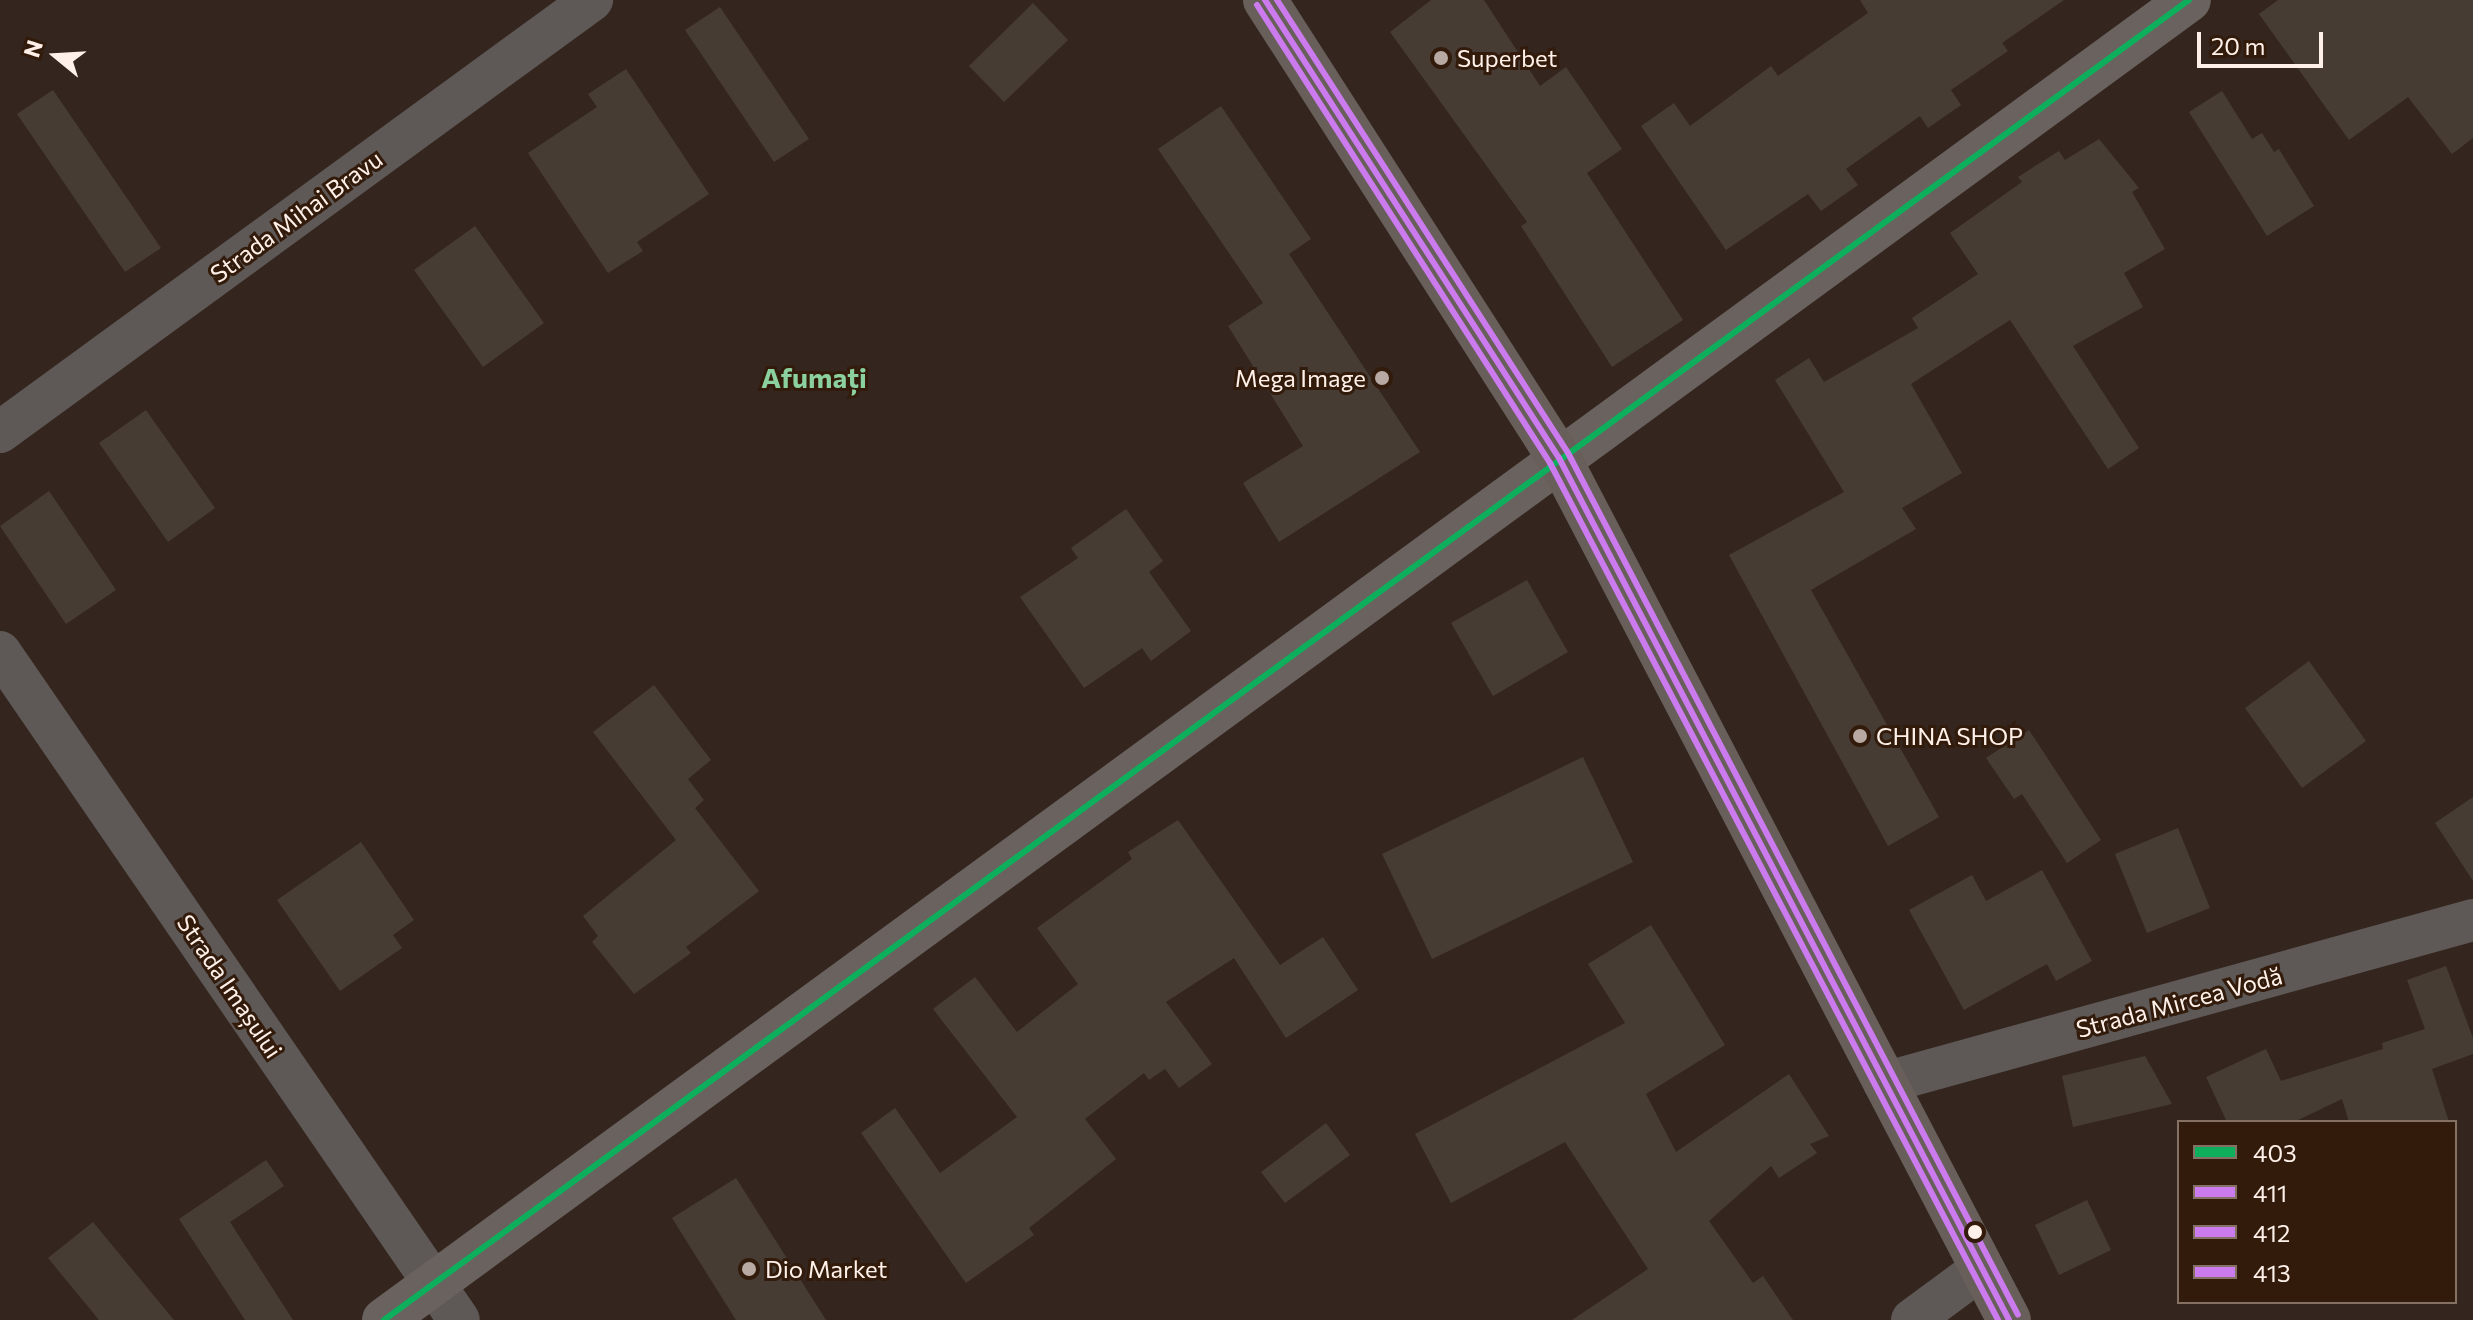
<!DOCTYPE html>
<html>
<head>
<meta charset="utf-8">
<style>
  body { margin:0 }
  #map { position:relative; width:2473px; height:1320px; overflow:hidden; background:#34261e; font-family:Commissioner,sans-serif }
  div>[style] { position:absolute }
  .building>* { inset:0; background:#473c34 }
  .minor>* { height:42px; margin:-21px; padding:0 21px; transform-origin:21px; border-radius:21px; background:#5e5856 }
  .secondary>* { height:44px; margin:-22px; padding:0 22px; transform-origin:22px; border-radius:22px; background:#6a625f }
  .trunk>* { height:44px; margin:-22px; padding:0 22px; transform-origin:22px; border-radius:22px; background:#685e5a }
  .bus-1>* { height:6px; margin:-3px; padding:0 3px; transform-origin:3px; border-radius:3px; background:#0daf5c }
  .bus-2>* { height:6px; margin:-3px; padding:0 3px; transform-origin:3px; border-radius:3px; background:#cb7bed }
  .bus-3>* { height:6px; margin:-3px; padding:0 3px; transform-origin:3px; border-radius:3px; background:#cb7bed }
  .bus-4>* { height:6px; margin:-3px; padding:0 3px; transform-origin:3px; border-radius:3px; background:#cb7bed }
  .dots>* { width:22px; height:22px; translate:-50% -50%; box-sizing:border-box; border:4px solid #321b0b; border-radius:50% }
  span { translate:-50% -50%; white-space:nowrap; text-align:center; line-height:1.15; -webkit-text-stroke:6px #321b0b; paint-order:stroke }
  .poi-label { font-size:24px; color:#fff1e9 }
  .left { translate:0 -50%; text-align:left }
  .right { translate:-100% -50%; text-align:right }
  .street-label { font-size:24px; color:#fff1e9 }
  .quarter-label { font-size:28px; color:#8bd19f; font-weight:700 }
  .legend { position:absolute; left:2177px; top:1120px; width:280px; height:184px; box-sizing:border-box; background:#321b0b; border:2px solid #847164; margin:0; padding:10px 14px; list-style:none; font-size:24px; color:#fff1e9 }
  .legend li { display:flex; align-items:center; gap:16px; height:40px }
  .legend b { width:40px; border:2px solid #847164 }
  .north { position:absolute; left:16px; top:16px; width:80px; height:80px; -webkit-text-stroke:6px #321b0b; paint-order:stroke; rotate:288deg; font-size:22px; font-weight:700; line-height:32px; text-align:center; color:#fff1e9 }
  .north::after { content:''; display:block; margin:auto; width:28px; height:36px; background:#fff1e9; clip-path:polygon(50% 0,100% 100%,50% 72%,0 100%) }
  .scale { position:absolute; left:2197px; top:32px; width:126px; height:36px; box-sizing:border-box; border:4px solid #fff1e9; border-top:0; padding-left:10px; font-size:24px; line-height:28px; white-space:nowrap; color:#fff1e9; -webkit-text-stroke:6px #321b0b; paint-order:stroke }
</style>
</head>
<body>
<div id="map">
  <div class="building">
    <i style="clip-path:polygon(1431px 0,1484px 0,1540px 86px,1566px 67px,1622px 149px,1587px 173px,1683px 320px,1612px 367px,1521px 226px,1527px 222px,1390px 32px)"></i>
    <i style="clip-path:polygon(1860px 0,2064px 0,2002px 43px,2008px 51px,1951px 90px,1961px 105px,1928px 128px,1920px 116px,1846px 169px,1858px 185px,1821px 211px,1808px 194px,1726px 250px,1641px 126px,1674px 103px,1690px 126px,1771px 66px,1778px 76px,1868px 13px)"></i>
    <i style="clip-path:polygon(2278px 0,2473px 0,2473px 138px,2452px 154px,2408px 97px,2349px 140px,2259px 14px)"></i>
    <i style="clip-path:polygon(1033px 3px,1068px 40px,1004px 102px,969px 66px)"></i>
    <i style="clip-path:polygon(720px 7px,809px 139px,774px 162px,685px 30px)"></i>
    <i style="clip-path:polygon(626px 69px,709px 194px,637px 242px,643px 251px,608px 273px,528px 153px,597px 107px,588px 94px)"></i>
    <i style="clip-path:polygon(53px 90px,161px 248px,125px 272px,17px 114px)"></i>
    <i style="clip-path:polygon(2222px 91px,2252px 139px,2262px 133px,2274px 152px,2279px 149px,2314px 206px,2267px 236px,2189px 112px)"></i>
    <i style="clip-path:polygon(1221px 106px,1311px 239px,1289px 254px,1420px 452px,1279px 542px,1243px 483px,1303px 446px,1228px 326px,1263px 303px,1158px 149px)"></i>
    <i style="clip-path:polygon(2099px 139px,2139px 188px,2132px 192px,2165px 249px,2124px 273px,2143px 307px,2073px 346px,2139px 448px,2108px 469px,2010px 320px,1911px 384px,1962px 473px,1902px 508px,1916px 529px,1811px 590px,1939px 817px,1888px 846px,1729px 555px,1844px 492px,1775px 380px,1809px 358px,1824px 382px,1918px 328px,1912px 318px,1978px 274px,1950px 233px,2022px 182px,2018px 177px,2059px 151px,2065px 160px)"></i>
    <i style="clip-path:polygon(475px 226px,544px 323px,483px 367px,414px 270px)"></i>
    <i style="clip-path:polygon(146px 410px,215px 508px,168px 542px,99px 443px)"></i>
    <i style="clip-path:polygon(49px 491px,116px 590px,66px 624px,0 526px)"></i>
    <i style="clip-path:polygon(1126px 509px,1163px 561px,1149px 572px,1191px 631px,1151px 661px,1142px 648px,1084px 688px,1020px 597px,1078px 558px,1071px 548px)"></i>
    <i style="clip-path:polygon(1527px 580px,1568px 652px,1493px 696px,1451px 623px)"></i>
    <i style="clip-path:polygon(2309px 661px,2366px 741px,2302px 788px,2245px 708px)"></i>
    <i style="clip-path:polygon(654px 685px,711px 760px,688px 779px,704px 800px,695px 808px,759px 891px,686px 947px,691px 953px,634px 994px,592px 942px,598px 936px,583px 916px,676px 840px,593px 732px)"></i>
    <i style="clip-path:polygon(2029px 730px,2101px 840px,2067px 863px,2022px 794px,2014px 799px,1986px 758px)"></i>
    <i style="clip-path:polygon(1583px 757px,1633px 862px,1432px 959px,1382px 854px)"></i>
    <i style="clip-path:polygon(2473px 797px,2473px 881px,2435px 823px)"></i>
    <i style="clip-path:polygon(1178px 820px,1280px 965px,1323px 937px,1358px 990px,1286px 1038px,1234px 958px,1166px 1002px,1212px 1064px,1179px 1088px,1165px 1069px,1149px 1080px,1144px 1073px,1085px 1119px,1116px 1159px,1029px 1228px,1034px 1235px,966px 1283px,861px 1133px,895px 1108px,940px 1173px,1017px 1117px,933px 1009px,975px 977px,1017px 1032px,1078px 984px,1037px 928px,1132px 859px,1128px 852px)"></i>
    <i style="clip-path:polygon(2178px 828px,2210px 908px,2147px 933px,2115px 854px)"></i>
    <i style="clip-path:polygon(361px 842px,414px 920px,393px 935px,402px 948px,340px 991px,277px 900px)"></i>
    <i style="clip-path:polygon(2042px 870px,2092px 961px,2056px 981px,2047px 964px,1964px 1010px,1909px 910px,1972px 875px,1986px 901px)"></i>
    <i style="clip-path:polygon(1651px 925px,1725px 1045px,1646px 1094px,1676px 1152px,1789px 1074px,1829px 1136px,1810px 1144px,1817px 1153px,1779px 1178px,1771px 1166px,1709px 1221px,1753px 1283px,1763px 1276px,1793px 1320px,1572px 1320px,1648px 1269px,1565px 1142px,1451px 1203px,1415px 1134px,1625px 1023px,1588px 964px)"></i>
    <i style="clip-path:polygon(2446px 966px,2473px 1038px,2473px 1054px,2432px 1069px,2449px 1122px,2349px 1122px,2342px 1099px,2294px 1122px,2227px 1122px,2206px 1077px,2266px 1049px,2281px 1081px,2383px 1049px,2382px 1043px,2425px 1029px,2407px 980px)"></i>
    <i style="clip-path:polygon(2145px 1056px,2172px 1104px,2073px 1127px,2062px 1076px)"></i>
    <i style="clip-path:polygon(1326px 1123px,1350px 1155px,1285px 1203px,1261px 1172px)"></i>
    <i style="clip-path:polygon(266px 1160px,284px 1186px,230px 1222px,293px 1320px,245px 1320px,179px 1219px)"></i>
    <i style="clip-path:polygon(736px 1178px,826px 1320px,736px 1320px,672px 1218px)"></i>
    <i style="clip-path:polygon(2087px 1200px,2111px 1250px,2059px 1275px,2035px 1225px)"></i>
    <i style="clip-path:polygon(93px 1222px,174px 1320px,99px 1320px,48px 1258px)"></i>
  </div>
  <div class="minor">
    <i style="left:0;top:432px;width:733px;rotate:-36.12deg"></i>
    <i style="left:0;top:652px;width:810px;rotate:55.51deg"></i>
    <i style="left:1884px;top:1083px;width:611px;rotate:-15.47deg"></i>
    <i style="left:1912px;top:1320px;width:86px;rotate:-36.5deg"></i>
  </div>
  <div class="secondary">
    <i style="left:384px;top:1320px;width:2236px;rotate:-36.18deg"></i>
  </div>
  <div class="trunk">
    <i style="left:1265px;top:0;width:544px;rotate:57.3deg"></i>
    <i style="left:1559px;top:458px;width:972px;rotate:62.43deg"></i>
  </div>
  <div class="bus-1">
    <i style="left:384px;top:1320px;width:2236px;rotate:-36.18deg"></i>
  </div>
  <div class="bus-2">
    <i style="left:1265px;top:0;width:544px;rotate:57.3deg"></i>
    <i style="left:1559px;top:458px;width:972px;rotate:62.43deg"></i>
  </div>
  <div class="bus-3">
    <i style="left:1257px;top:5px;width:544px;rotate:57.39deg"></i>
    <i style="left:1550px;top:463px;width:967px;rotate:62.4deg"></i>
  </div>
  <div class="bus-4">
    <i style="left:1277px;top:0;width:538px;rotate:57.28deg"></i>
    <i style="left:1568px;top:453px;width:972px;rotate:62.43deg"></i>
  </div>
  <div class="dots">
    <i style="left:1441px;top:58px;background:#b8aaa2"></i>
    <i style="left:1382px;top:378px;background:#b8aaa2"></i>
    <i style="left:1860px;top:736px;background:#b8aaa2"></i>
    <i style="left:1975px;top:1232px;background:#fff1e9"></i>
    <i style="left:749px;top:1269px;background:#b8aaa2"></i>
  </div>
  <div class="poi-label">
    <span class="left" style="left:1457px;top:58px">Superbet</span>
    <span class="right" style="left:1366px;top:378px">Mega Image</span>
    <span class="left" style="left:1876px;top:736px">CHINA SHOP</span>
    <span class="left" style="left:765px;top:1269px">Dio Market</span>
  </div>
  <div class="street-label">
    <span style="left:296px;top:216px;rotate:-36deg">Strada Mihai Bravu</span>
    <span style="left:230px;top:986px;rotate:56deg">Strada Imașului</span>
    <span style="left:2179px;top:1002px;rotate:-15deg">Strada Mircea Vodă</span>
  </div>
  <div class="quarter-label">
    <span style="left:814px;top:377px">Afumați</span>
  </div>
  <ul class="legend">
  <li><b style="height:10px;background:#0daf5c"></b>403</li>
  <li><b style="height:10px;background:#cb7bed"></b>411</li>
  <li><b style="height:10px;background:#cb7bed"></b>412</li>
  <li><b style="height:10px;background:#cb7bed"></b>413</li>
  </ul>
  <div class="north">N</div>
  <div class="scale">20 m</div>
</div>
</body>
</html>
